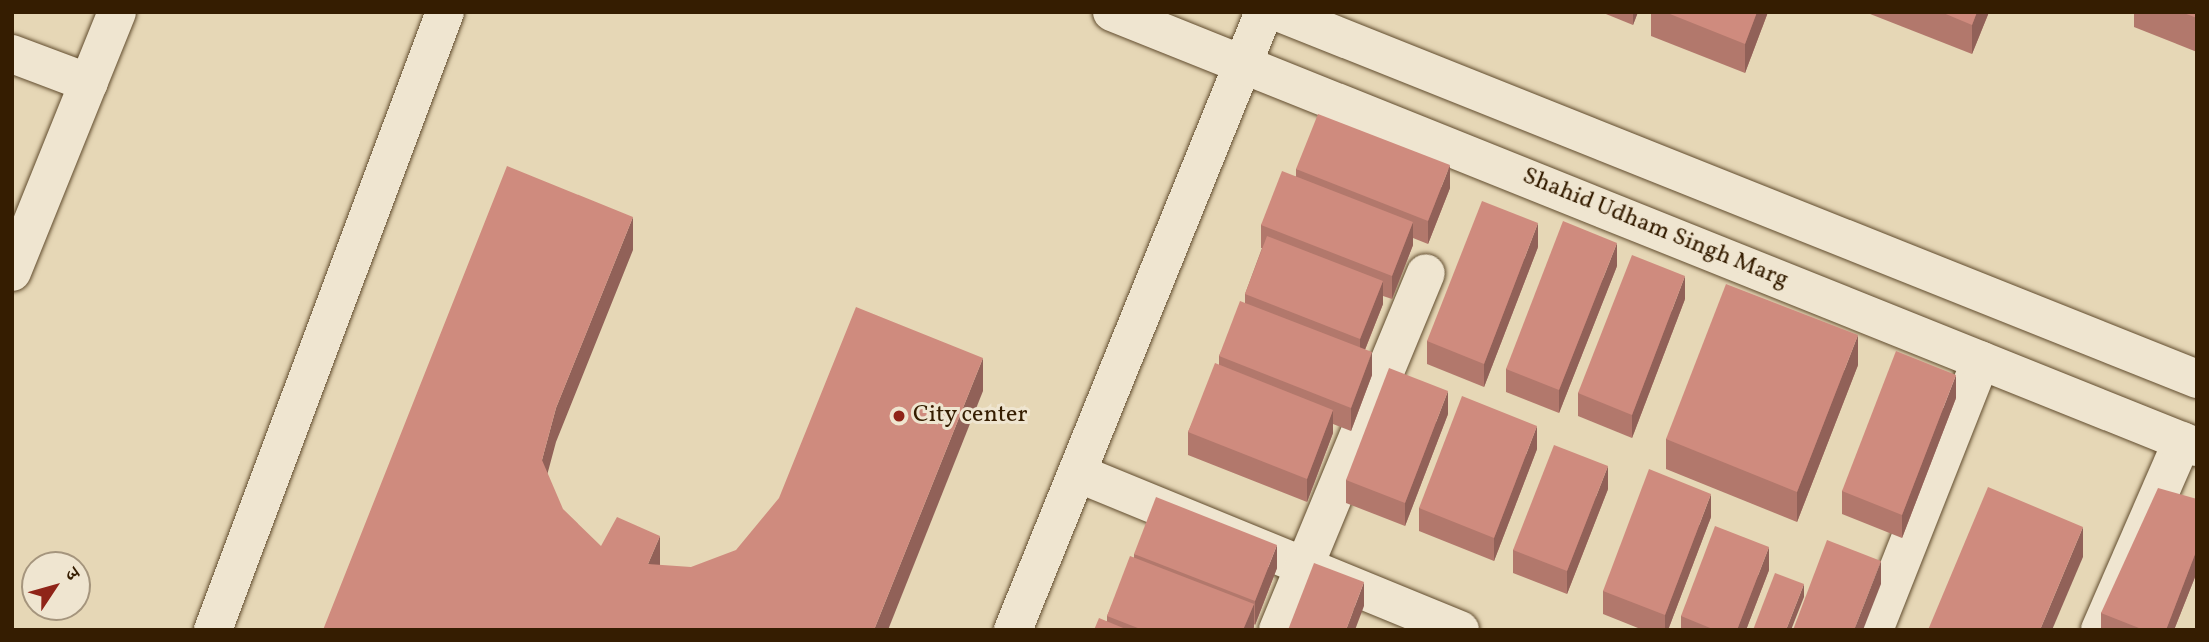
<!DOCTYPE html>
<html>
<head>
<meta charset="utf-8">
<style>
  body { margin:0 }
  #map { position:relative; width:2209px; height:642px; overflow:hidden; background:#e6d7b6; font-family:Vollkorn,"Noto Serif Devanagari",serif }
  div>[style] { position:absolute }
  .roads { filter:drop-shadow(0 0 2px #614c2e) drop-shadow(0 0 2px #614c2e) }
  .minor>* { height:38px; margin:-19px; padding:0 19px; transform-origin:19px; border-radius:19px; background:#efe5d0 }
  .tertiary>* { height:38px; margin:-19px; padding:0 19px; transform-origin:19px; border-radius:19px; background:#efe5d0 }
  .wall>* { inset:0; background:#b2786c }
  .shaded-wall>* { inset:0; background:#916158 }
  .building>* { inset:0; background:#cf8b7e }
  .dots>* { width:19px; height:19px; translate:-50% -50%; box-sizing:border-box; border:4px solid #efe5d0; border-radius:50% }
  span { translate:-50% -50%; white-space:nowrap; text-align:center; line-height:1.15; -webkit-text-stroke:6px #efe5d0; paint-order:stroke }
  .street-label { font-size:24px; color:#351d01 }
  .poi-label { font-size:24px; color:#351d01 }
  .left { translate:0 -50%; text-align:left }
  .frame { position:absolute; inset:0; border:14px solid #351d01; pointer-events:none }
  .north { position:absolute; left:21px; top:551px; width:70px; height:70px; box-sizing:border-box; background:#efe5d0; border:2px solid #a5957d; border-radius:50%; rotate:54deg; font-size:19px; font-weight:700; line-height:28px; text-align:center; color:#351d01 }
  .north::after { content:''; display:block; margin:auto; width:24px; height:32px; background:#8f2418; clip-path:polygon(50% 0,100% 100%,50% 72%,0 100%) }
</style>
</head>
<body>
<div id="map">
  <div class="roads">
    <div class="minor">
      <i style="left:12px;top:54px;width:82px;rotate:20.6deg"></i>
      <i style="left:12px;top:272px;width:280px;rotate:-68deg"></i>
      <i style="left:1077px;top:473px;width:414px;rotate:22.3deg"></i>
      <i style="left:213px;top:630px;width:660px;rotate:-69.42deg"></i>
      <i style="left:1013px;top:630px;width:667px;rotate:-67.9deg"></i>
      <i style="left:1278px;top:630px;width:386px;rotate:-67.5deg"></i>
      <i style="left:1874px;top:630px;width:290px;rotate:-68.4deg"></i>
      <i style="left:2100px;top:630px;width:206px;rotate:-66.5deg"></i>
    </div>
    <div class="tertiary">
      <i style="left:1112px;top:12px;width:1169px;rotate:21.85deg"></i>
      <i style="left:1278px;top:12px;width:990px;rotate:21.77deg"></i>
    </div>
  </div>
  <div class="wall">
    <i style="clip-path:polygon(1601px 12px,1638px 12px,1633px 25px)"></i>
    <i style="clip-path:polygon(1651px 12px,1768px 12px,1745px 73px,1651px 36px)"></i>
    <i style="clip-path:polygon(1865px 12px,1989px 12px,1972px 54px)"></i>
    <i style="clip-path:polygon(2134px 12px,2197px 12px,2197px 52px,2134px 27px)"></i>
    <i style="clip-path:polygon(1296px 169px,1450px 188px,1428px 244px,1413px 238px,1413px 245px,1392px 299px,1383px 296px,1383px 304px,1365px 350px,1372px 375px,1351px 431px,1333px 424px,1333px 433px,1307px 502px,1188px 455px,1188px 432px,1219px 365px,1219px 356px,1245px 303px,1245px 294px,1262px 248px,1261px 248px,1261px 225px,1296px 176px)"></i>
    <i style="clip-path:polygon(1538px 247px,1484px 387px,1427px 364px,1427px 341px)"></i>
    <i style="clip-path:polygon(1617px 266px,1559px 413px,1506px 392px,1506px 369px)"></i>
    <i style="clip-path:polygon(1685px 299px,1632px 438px,1578px 416px,1578px 393px)"></i>
    <i style="clip-path:polygon(1858px 365px,1797px 522px,1666px 469px,1666px 439px)"></i>
    <i style="clip-path:polygon(1956px 398px,1902px 538px,1842px 514px,1842px 491px)"></i>
    <i style="clip-path:polygon(1448px 414px,1405px 526px,1346px 503px,1346px 480px)"></i>
    <i style="clip-path:polygon(1537px 449px,1494px 561px,1419px 531px,1419px 508px)"></i>
    <i style="clip-path:polygon(1608px 489px,1567px 594px,1513px 573px,1513px 550px)"></i>
    <i style="clip-path:polygon(2197px 499px,2197px 572px,2174px 630px,2101px 630px,2101px 613px)"></i>
    <i style="clip-path:polygon(1711px 517px,1668px 630px,1643px 630px,1603px 614px,1603px 591px)"></i>
    <i style="clip-path:polygon(1134px 554px,1277px 568px,1255px 625px,1254px 624px,1253px 630px,1094px 630px,1107px 621px,1107px 616px,1134px 557px)"></i>
    <i style="clip-path:polygon(1769px 570px,1746px 630px,1681px 630px,1681px 616px)"></i>
  </div>
  <div class="shaded-wall">
    <i style="clip-path:polygon(1633px 12px,1638px 12px,1633px 25px)"></i>
    <i style="clip-path:polygon(1757px 12px,1768px 12px,1745px 73px,1745px 44px)"></i>
    <i style="clip-path:polygon(1977px 12px,1989px 12px,1972px 54px,1972px 25px)"></i>
    <i style="clip-path:polygon(1450px 165px,1450px 188px,1428px 244px,1428px 221px)"></i>
    <i style="clip-path:polygon(633px 217px,633px 250px,556px 442px,542px 494px,542px 460px,556px 408px)"></i>
    <i style="clip-path:polygon(1413px 222px,1413px 245px,1392px 299px,1392px 276px)"></i>
    <i style="clip-path:polygon(1538px 223px,1538px 247px,1484px 387px,1484px 364px)"></i>
    <i style="clip-path:polygon(1617px 243px,1617px 266px,1559px 413px,1559px 390px)"></i>
    <i style="clip-path:polygon(1685px 276px,1685px 299px,1632px 438px,1632px 415px)"></i>
    <i style="clip-path:polygon(1383px 281px,1383px 304px,1360px 362px,1360px 339px)"></i>
    <i style="clip-path:polygon(1858px 335px,1858px 365px,1797px 522px,1797px 492px)"></i>
    <i style="clip-path:polygon(1372px 352px,1372px 375px,1351px 431px,1351px 408px)"></i>
    <i style="clip-path:polygon(983px 358px,983px 391px,888px 630px,874px 630px)"></i>
    <i style="clip-path:polygon(1956px 375px,1956px 398px,1902px 538px,1902px 515px)"></i>
    <i style="clip-path:polygon(1448px 391px,1448px 414px,1405px 526px,1405px 503px)"></i>
    <i style="clip-path:polygon(1333px 410px,1333px 433px,1307px 502px,1307px 479px)"></i>
    <i style="clip-path:polygon(1537px 426px,1537px 449px,1494px 561px,1494px 538px)"></i>
    <i style="clip-path:polygon(1608px 466px,1608px 489px,1567px 594px,1567px 571px)"></i>
    <i style="clip-path:polygon(1711px 494px,1711px 517px,1668px 630px,1665px 630px,1665px 615px)"></i>
    <i style="clip-path:polygon(2083px 527px,2083px 557px,2052px 630px,2040px 630px)"></i>
    <i style="clip-path:polygon(660px 536px,660px 569px,648px 564px)"></i>
    <i style="clip-path:polygon(1277px 545px,1277px 568px,1255px 625px,1255px 601px)"></i>
    <i style="clip-path:polygon(1769px 547px,1769px 570px,1746px 630px,1737px 630px)"></i>
    <i style="clip-path:polygon(2197px 549px,2197px 572px,2174px 630px,2166px 630px)"></i>
    <i style="clip-path:polygon(1881px 561px,1881px 584px,1863px 630px,1854px 630px)"></i>
    <i style="clip-path:polygon(1364px 582px,1364px 606px,1355px 630px,1346px 630px)"></i>
    <i style="clip-path:polygon(1804px 584px,1804px 597px,1791px 630px,1786px 630px)"></i>
    <i style="clip-path:polygon(1254px 604px,1254px 627px,1253px 630px,1243px 630px)"></i>
  </div>
  <div class="building">
    <i style="clip-path:polygon(1665px 12px,1757px 12px,1745px 44px)"></i>
    <i style="clip-path:polygon(1941px 12px,1977px 12px,1972px 25px)"></i>
    <i style="clip-path:polygon(2181px 12px,2197px 12px,2197px 18px)"></i>
    <i style="clip-path:polygon(1318px 114px,1450px 165px,1428px 221px,1296px 169px)"></i>
    <i style="clip-path:polygon(507px 166px,633px 217px,556px 408px,542px 460px,563px 509px,601px 546px,617px 517px,660px 536px,648px 564px,691px 567px,736px 550px,779px 498px,856px 307px,983px 358px,874px 630px,323px 630px)"></i>
    <i style="clip-path:polygon(1282px 171px,1413px 222px,1392px 276px,1261px 225px)"></i>
    <i style="clip-path:polygon(1482px 201px,1538px 223px,1484px 364px,1427px 341px)"></i>
    <i style="clip-path:polygon(1563px 221px,1617px 243px,1559px 390px,1506px 369px)"></i>
    <i style="clip-path:polygon(1267px 236px,1383px 281px,1360px 339px,1245px 294px)"></i>
    <i style="clip-path:polygon(1632px 255px,1685px 276px,1632px 415px,1578px 393px)"></i>
    <i style="clip-path:polygon(1726px 284px,1858px 335px,1797px 492px,1666px 439px)"></i>
    <i style="clip-path:polygon(1240px 301px,1372px 352px,1351px 408px,1219px 356px)"></i>
    <i style="clip-path:polygon(1896px 351px,1956px 375px,1902px 515px,1842px 491px)"></i>
    <i style="clip-path:polygon(1215px 363px,1333px 410px,1307px 479px,1188px 432px)"></i>
    <i style="clip-path:polygon(1389px 368px,1448px 391px,1405px 503px,1346px 480px)"></i>
    <i style="clip-path:polygon(1462px 396px,1537px 426px,1494px 538px,1419px 508px)"></i>
    <i style="clip-path:polygon(1554px 445px,1608px 466px,1567px 571px,1513px 550px)"></i>
    <i style="clip-path:polygon(1649px 469px,1711px 494px,1665px 615px,1603px 591px)"></i>
    <i style="clip-path:polygon(1988px 487px,2083px 527px,2040px 630px,1928px 630px)"></i>
    <i style="clip-path:polygon(2158px 488px,2197px 499px,2197px 549px,2166px 630px,2144px 630px,2101px 613px)"></i>
    <i style="clip-path:polygon(1156px 497px,1277px 545px,1255px 601px,1134px 554px)"></i>
    <i style="clip-path:polygon(1715px 526px,1769px 547px,1737px 630px,1715px 630px,1681px 616px)"></i>
    <i style="clip-path:polygon(1827px 540px,1881px 561px,1854px 630px,1793px 630px)"></i>
    <i style="clip-path:polygon(1130px 556px,1254px 604px,1243px 630px,1143px 630px,1107px 616px)"></i>
    <i style="clip-path:polygon(1314px 563px,1364px 582px,1346px 630px,1288px 630px)"></i>
    <i style="clip-path:polygon(1775px 573px,1804px 584px,1786px 630px,1753px 630px)"></i>
    <i style="clip-path:polygon(1099px 618px,1128px 630px,1094px 630px)"></i>
  </div>
  <div class="dots">
    <i style="left:899px;top:416px;background:#8f2418"></i>
  </div>
  <div class="street-label">
    <span style="left:1655px;top:229px;rotate:22deg">Shahid Udham Singh Marg</span>
  </div>
  <div class="poi-label">
    <span class="left" style="left:913px;top:416px">City center</span>
  </div>
  <div class="frame"></div>
  <div class="north">उ</div>
</div>
</body>
</html>
